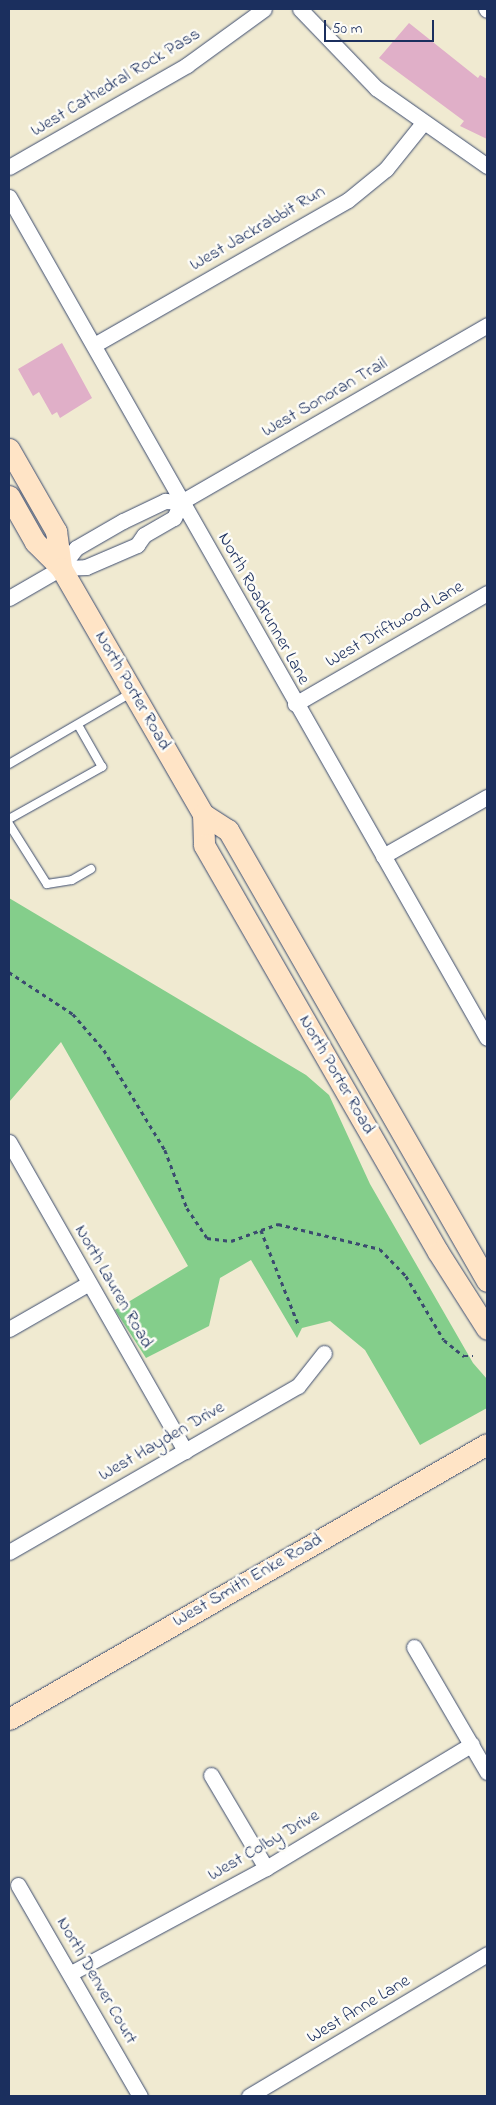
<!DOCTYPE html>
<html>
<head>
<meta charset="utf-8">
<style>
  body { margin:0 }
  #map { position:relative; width:496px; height:2105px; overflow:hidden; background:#f0ead1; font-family:"Indie Flower",sans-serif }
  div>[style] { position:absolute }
  .green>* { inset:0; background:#84ce8b }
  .building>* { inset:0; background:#e0afc8 }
  .path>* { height:2.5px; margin-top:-1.25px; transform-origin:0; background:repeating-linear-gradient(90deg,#3b4b6f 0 4px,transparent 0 8px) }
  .roads { filter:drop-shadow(0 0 1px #3b4b6f) drop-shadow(0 0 1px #3b4b6f) }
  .lane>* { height:8px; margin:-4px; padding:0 4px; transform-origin:4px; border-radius:4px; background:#fff }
  .street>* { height:15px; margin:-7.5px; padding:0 7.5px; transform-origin:7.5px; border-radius:7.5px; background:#fff }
  .secondary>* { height:21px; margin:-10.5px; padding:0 10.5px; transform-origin:10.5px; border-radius:10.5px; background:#ffe4c6 }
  span { translate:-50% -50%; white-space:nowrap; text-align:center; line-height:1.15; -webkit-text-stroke:5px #fdfcf7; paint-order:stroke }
  .street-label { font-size:18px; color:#1b2f5e }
  .frame { position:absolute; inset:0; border:10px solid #1b2f5e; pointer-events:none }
  .scale { position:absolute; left:324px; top:20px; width:110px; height:22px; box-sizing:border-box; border:2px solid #1b2f5e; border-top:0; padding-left:6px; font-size:15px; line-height:18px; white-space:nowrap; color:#1b2f5e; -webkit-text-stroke:4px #fdfcf7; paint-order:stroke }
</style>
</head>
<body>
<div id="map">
  <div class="green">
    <i style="clip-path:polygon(9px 898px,306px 1075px,329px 1095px,370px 1184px,473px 1363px,487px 1379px,487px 1408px,420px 1445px,365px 1350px,330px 1321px,302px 1328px,297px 1338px,251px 1260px,220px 1278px,209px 1326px,146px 1358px,115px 1310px,188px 1266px,61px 1042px,9px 1102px)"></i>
  </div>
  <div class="building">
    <i style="clip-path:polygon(409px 23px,478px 78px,480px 75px,487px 79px,487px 139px,460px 126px,464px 121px,379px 58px)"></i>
    <i style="clip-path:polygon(62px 343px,92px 398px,60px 418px,57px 412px,52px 415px,39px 392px,33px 396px,18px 369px)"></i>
  </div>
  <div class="path">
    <i style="left:9px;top:972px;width:77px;rotate:33.3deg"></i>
    <i style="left:73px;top:1014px;width:48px;rotate:49.3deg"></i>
    <i style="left:104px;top:1050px;width:117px;rotate:58.6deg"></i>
    <i style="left:165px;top:1150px;width:62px;rotate:69.2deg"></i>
    <i style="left:187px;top:1208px;width:36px;rotate:56deg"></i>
    <i style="left:207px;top:1238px;width:24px;rotate:7deg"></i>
    <i style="left:231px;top:1241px;width:50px;rotate:-19.9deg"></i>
    <i style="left:278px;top:1224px;width:105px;rotate:13.8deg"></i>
    <i style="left:380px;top:1249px;width:37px;rotate:46deg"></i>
    <i style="left:406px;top:1276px;width:74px;rotate:59.3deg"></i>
    <i style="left:444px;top:1340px;width:26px;rotate:39deg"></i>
    <i style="left:464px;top:1356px;width:9px"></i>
    <i style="left:261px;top:1230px;width:103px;rotate:68.4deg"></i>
  </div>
  <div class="roads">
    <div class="lane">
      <i style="left:9px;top:764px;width:141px;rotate:-30.2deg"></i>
      <i style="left:9px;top:819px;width:107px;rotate:-29.2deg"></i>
      <i style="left:102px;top:767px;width:48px;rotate:-119.7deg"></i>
      <i style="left:9px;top:824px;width:71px;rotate:57.7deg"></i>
      <i style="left:47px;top:884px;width:25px;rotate:-9deg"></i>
      <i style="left:72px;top:880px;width:22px;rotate:-30deg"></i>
    </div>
    <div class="street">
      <i style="left:300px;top:9px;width:110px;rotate:46.1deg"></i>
      <i style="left:376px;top:88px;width:136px;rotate:35.1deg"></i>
      <i style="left:486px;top:9px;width:1px;rotate:45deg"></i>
      <i style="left:9px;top:167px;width:205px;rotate:-29.8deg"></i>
      <i style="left:187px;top:65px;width:95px;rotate:-36deg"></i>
      <i style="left:9px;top:197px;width:967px;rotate:60.39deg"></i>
      <i style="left:94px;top:345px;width:292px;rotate:-29.7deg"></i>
      <i style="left:348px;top:200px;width:49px;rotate:-39.2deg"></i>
      <i style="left:386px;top:169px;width:59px;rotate:-51.2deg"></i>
      <i style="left:61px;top:568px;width:25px;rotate:-2deg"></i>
      <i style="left:86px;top:567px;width:56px;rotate:-23.3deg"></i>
      <i style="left:137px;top:545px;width:12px;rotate:-55deg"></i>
      <i style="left:144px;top:535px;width:34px;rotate:-30deg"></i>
      <i style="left:174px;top:518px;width:17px;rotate:-66deg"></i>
      <i style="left:9px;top:598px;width:60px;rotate:-30deg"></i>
      <i style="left:61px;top:568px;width:25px;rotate:-53deg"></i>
      <i style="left:76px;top:548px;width:54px;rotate:-29.9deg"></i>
      <i style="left:123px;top:521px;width:47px;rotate:-25.5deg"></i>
      <i style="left:165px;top:501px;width:16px;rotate:4deg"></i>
      <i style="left:181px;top:502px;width:354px;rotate:-30deg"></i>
      <i style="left:295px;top:704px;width:222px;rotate:-30deg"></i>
      <i style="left:383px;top:856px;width:120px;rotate:-29.6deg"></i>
      <i style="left:9px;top:1142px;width:356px;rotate:60.3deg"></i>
      <i style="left:9px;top:1329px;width:92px;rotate:-29.9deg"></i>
      <i style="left:9px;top:1552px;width:333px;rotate:-29.9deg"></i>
      <i style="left:298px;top:1386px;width:42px;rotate:-51.8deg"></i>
      <i style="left:414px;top:1647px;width:145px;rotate:59.7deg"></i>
      <i style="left:211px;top:1775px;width:108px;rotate:59.4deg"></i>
      <i style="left:18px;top:1885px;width:244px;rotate:60deg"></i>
      <i style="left:71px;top:1973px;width:221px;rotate:-28.3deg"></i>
      <i style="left:266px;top:1868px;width:240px;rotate:-31deg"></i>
      <i style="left:249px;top:2096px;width:277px;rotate:-30.8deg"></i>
    </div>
    <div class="secondary">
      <i style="left:9px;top:449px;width:95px;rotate:60.2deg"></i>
      <i style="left:56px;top:531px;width:37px;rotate:82deg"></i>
      <i style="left:9px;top:496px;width:53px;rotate:60.5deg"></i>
      <i style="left:35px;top:542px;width:37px;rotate:45deg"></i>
      <i style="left:61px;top:568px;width:284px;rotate:60deg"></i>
      <i style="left:203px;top:814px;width:30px;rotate:33deg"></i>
      <i style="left:228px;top:830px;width:520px;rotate:60.13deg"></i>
      <i style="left:203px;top:814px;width:31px;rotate:88deg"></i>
      <i style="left:204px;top:845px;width:469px;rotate:60.1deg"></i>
      <i style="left:438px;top:1252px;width:91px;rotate:57.5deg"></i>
      <i style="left:9px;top:1719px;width:551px;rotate:-29.91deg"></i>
    </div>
  </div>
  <div class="street-label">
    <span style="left:116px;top:83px;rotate:-31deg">West Cathedral Rock Pass</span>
    <span style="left:258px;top:229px;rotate:-30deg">West Jackrabbit Run</span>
    <span style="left:325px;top:398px;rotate:-30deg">West Sonoran Trail</span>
    <span style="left:263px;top:609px;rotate:61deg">North Roadrunner Lane</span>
    <span style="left:395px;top:625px;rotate:-30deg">West Driftwood Lane</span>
    <span style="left:132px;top:691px;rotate:60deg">North Porter Road</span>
    <span style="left:336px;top:1075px;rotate:60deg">North Porter Road</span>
    <span style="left:113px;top:1287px;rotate:60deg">North Lauren Road</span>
    <span style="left:162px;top:1442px;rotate:-30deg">West Hayden Drive</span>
    <span style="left:248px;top:1581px;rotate:-30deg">West Smith Enke Road</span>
    <span style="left:264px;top:1846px;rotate:-30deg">West Colby Drive</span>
    <span style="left:96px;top:1981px;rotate:60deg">North Denver Court</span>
    <span style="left:359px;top:2010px;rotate:-31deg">West Anne Lane</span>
  </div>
  <div class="frame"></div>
  <div class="scale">50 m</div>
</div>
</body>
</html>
